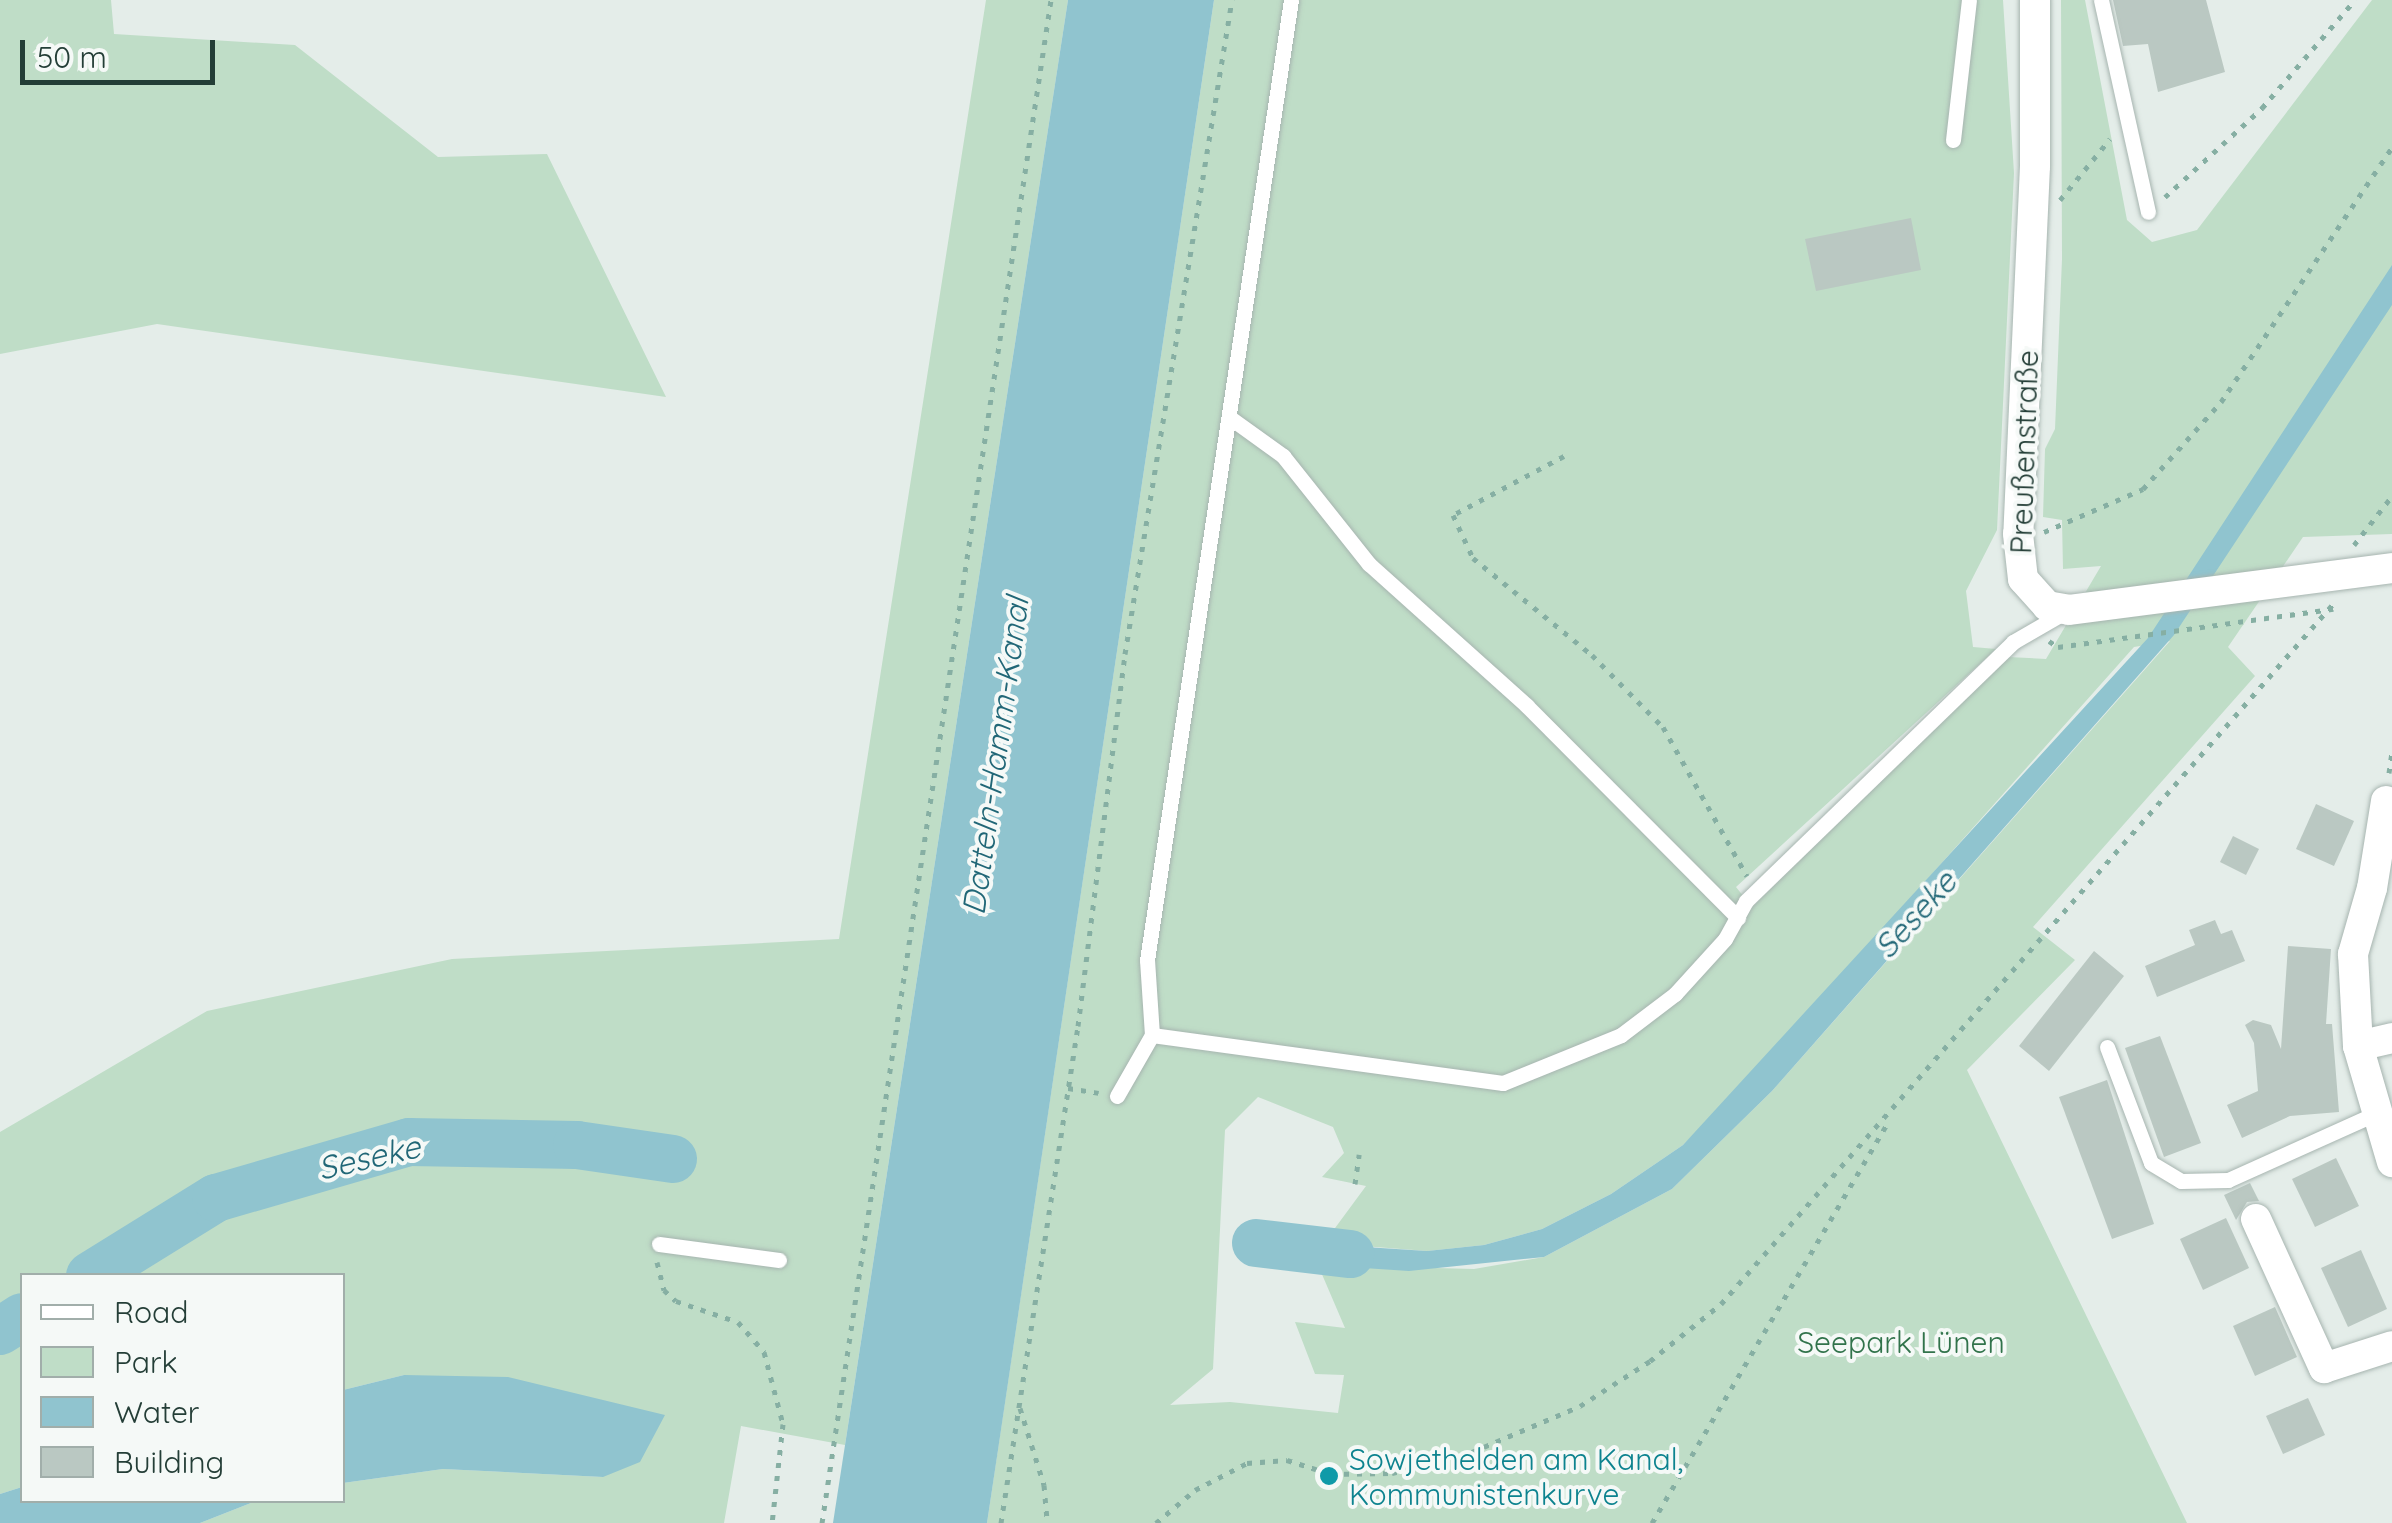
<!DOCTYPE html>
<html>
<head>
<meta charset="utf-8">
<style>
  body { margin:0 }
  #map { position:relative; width:2392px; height:1523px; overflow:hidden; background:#e4ede9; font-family:Quicksand,sans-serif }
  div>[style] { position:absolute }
  .green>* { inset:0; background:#bfddc7 }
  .water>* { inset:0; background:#90c4cf }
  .river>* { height:48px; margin:-24px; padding:0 24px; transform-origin:24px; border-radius:24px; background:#90c4cf }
  .building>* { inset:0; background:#bac8c2 }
  .path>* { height:5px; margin-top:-2.5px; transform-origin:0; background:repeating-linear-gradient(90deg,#86afa3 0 5px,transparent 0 13px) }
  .roads { filter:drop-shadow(0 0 2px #a7b5b0) drop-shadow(0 0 2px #a7b5b0) }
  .service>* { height:15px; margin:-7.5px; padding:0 7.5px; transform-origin:7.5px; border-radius:7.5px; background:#fff }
  .minor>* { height:30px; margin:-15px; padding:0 15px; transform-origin:15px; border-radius:15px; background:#fff }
  .dots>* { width:28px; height:28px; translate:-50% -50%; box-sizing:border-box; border:5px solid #f5f9f7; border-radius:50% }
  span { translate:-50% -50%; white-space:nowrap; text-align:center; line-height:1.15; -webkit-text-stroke:8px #f5f9f7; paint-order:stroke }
  .street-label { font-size:30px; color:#243e37 }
  .park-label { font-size:30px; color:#31734b }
  .culture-label { font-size:30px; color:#0d838f }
  .left { translate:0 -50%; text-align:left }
  .water-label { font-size:32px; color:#216777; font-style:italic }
  .legend { position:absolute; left:20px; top:1273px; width:325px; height:230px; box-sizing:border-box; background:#f5f9f7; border:2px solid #a1aeaa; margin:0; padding:12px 18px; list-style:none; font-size:30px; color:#243e37 }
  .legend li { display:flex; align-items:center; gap:20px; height:50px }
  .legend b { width:50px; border:2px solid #a1aeaa }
  .scale { position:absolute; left:20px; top:40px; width:195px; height:45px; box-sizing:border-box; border:5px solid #243e37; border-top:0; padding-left:12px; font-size:30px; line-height:35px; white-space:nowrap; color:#243e37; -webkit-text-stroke:8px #f5f9f7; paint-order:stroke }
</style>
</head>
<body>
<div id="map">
  <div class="green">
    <i style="clip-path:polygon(0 0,111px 0,114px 34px,295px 45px,438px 157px,547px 154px,666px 397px,157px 324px,0 354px)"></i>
    <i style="clip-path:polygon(986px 0,1068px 0,845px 1445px,741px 1426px,724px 1523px,200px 1523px,256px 1501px,342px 1500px,343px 1483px,443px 1469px,603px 1477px,404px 1375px,343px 1390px,342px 1276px,22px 1276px,22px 1487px,0 1494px,0 1132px,207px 1011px,452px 959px,839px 939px)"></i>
    <i style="clip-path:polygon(evenodd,1214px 0,2003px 0,2014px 173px,1997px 530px,1966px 591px,1973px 647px,1996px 649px,1736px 887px,1752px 907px,2008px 657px,2046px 659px,2101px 566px,2063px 569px,2062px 520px,2043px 517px,2045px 449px,2055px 429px,2062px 259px,2061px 0,2085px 0,2127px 220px,2152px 242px,2197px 230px,2372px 0,2392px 0,2392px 534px,2303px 537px,2228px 647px,2255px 676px,2033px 927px,2075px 960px,1967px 1070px,2187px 1523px,987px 1523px,1214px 0,2170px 641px,1772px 1091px,1672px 1189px,1544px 1257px,1474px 1269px,1318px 1265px,1345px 1328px,1295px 1322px,1315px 1374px,1344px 1375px,1338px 1413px,1230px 1402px,1170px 1405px,1213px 1369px,1225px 1130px,1258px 1097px,1333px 1127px,1344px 1153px,1322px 1177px,1366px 1186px,1324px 1243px,1427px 1251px,1484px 1245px,1542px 1229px,1611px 1194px,1683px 1145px,1744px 1085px,2134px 647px,2170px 641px)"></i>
  </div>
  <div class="water">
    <i style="clip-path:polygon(1068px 0,1214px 0,998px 1450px,987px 1523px,833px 1523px)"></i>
    <i style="clip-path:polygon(2392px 265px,2392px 305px,2174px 635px,1772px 1091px,1672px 1189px,1544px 1257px,1409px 1271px,1318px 1265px,1312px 1257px,1286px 1254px,1288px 1242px,1427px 1251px,1484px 1245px,1542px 1229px,1611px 1194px,1683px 1145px,2148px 638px)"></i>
    <i style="clip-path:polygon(404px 1375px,508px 1377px,665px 1415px,640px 1462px,603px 1477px,443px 1469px,343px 1483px,343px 1390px)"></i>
    <i style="clip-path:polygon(22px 1487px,22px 1500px,256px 1501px,200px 1523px,0 1523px,0 1494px)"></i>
  </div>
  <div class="river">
    <i style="left:1256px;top:1243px;width:95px;rotate:6.7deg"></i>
    <i style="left:90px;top:1276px;width:148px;rotate:-31.8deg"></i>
    <i style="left:216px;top:1198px;width:201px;rotate:-16.2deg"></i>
    <i style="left:409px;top:1142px;width:168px;rotate:1deg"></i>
    <i style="left:577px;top:1145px;width:97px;rotate:8.3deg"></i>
    <i style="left:0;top:1331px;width:26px;rotate:-32deg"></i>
  </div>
  <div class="building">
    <i style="clip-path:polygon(2113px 0,2206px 0,2225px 72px,2158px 92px,2148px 44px,2123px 46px)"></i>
    <i style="clip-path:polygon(1911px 218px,1921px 270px,1816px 291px,1805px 239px)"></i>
    <i style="clip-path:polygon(2316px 804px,2354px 821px,2334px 866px,2296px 849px)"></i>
    <i style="clip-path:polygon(2233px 836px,2259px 849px,2246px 875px,2220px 862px)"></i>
    <i style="clip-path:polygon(2215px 920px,2221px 934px,2232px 930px,2245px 961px,2157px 997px,2145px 966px,2195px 945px,2189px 930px)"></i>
    <i style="clip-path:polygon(2288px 946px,2331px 949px,2326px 1024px,2332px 1024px,2339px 1112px,2290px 1116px,2242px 1138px,2227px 1105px,2258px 1091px,2254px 1043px,2245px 1025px,2253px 1020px,2271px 1025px,2281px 1049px)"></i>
    <i style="clip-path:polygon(2094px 951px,2124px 976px,2049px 1071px,2019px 1046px)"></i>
    <i style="clip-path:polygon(2160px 1036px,2201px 1143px,2164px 1157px,2125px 1048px)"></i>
    <i style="clip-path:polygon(2107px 1080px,2154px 1224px,2112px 1239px,2059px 1097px)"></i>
    <i style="clip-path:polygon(2336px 1158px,2359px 1206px,2315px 1227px,2292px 1179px)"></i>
    <i style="clip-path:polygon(2250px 1183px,2259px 1201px,2247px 1202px,2236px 1220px,2224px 1195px)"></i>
    <i style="clip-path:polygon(2226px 1218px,2249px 1268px,2203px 1290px,2180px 1239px)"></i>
    <i style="clip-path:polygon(2361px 1250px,2387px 1309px,2348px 1327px,2321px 1268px)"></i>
    <i style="clip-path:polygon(2275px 1307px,2297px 1357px,2255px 1376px,2233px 1326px)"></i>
    <i style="clip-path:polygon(2308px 1398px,2325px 1435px,2283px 1454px,2266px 1416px)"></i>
  </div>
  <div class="path">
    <i style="left:2165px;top:197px;width:132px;rotate:-42.5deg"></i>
    <i style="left:2262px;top:108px;width:143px;rotate:-49.3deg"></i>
    <i style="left:2060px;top:200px;width:79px;rotate:-50.7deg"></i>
    <i style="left:1564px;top:456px;width:126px;rotate:152deg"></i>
    <i style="left:1453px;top:515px;width:47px;rotate:65.1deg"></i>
    <i style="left:1473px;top:558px;width:154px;rotate:39.2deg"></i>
    <i style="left:1592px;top:655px;width:101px;rotate:45.4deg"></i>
    <i style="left:1663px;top:727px;width:171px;rotate:60.6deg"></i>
    <i style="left:2044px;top:532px;width:108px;rotate:-23.5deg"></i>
    <i style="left:2143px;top:489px;width:117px;rotate:-48.1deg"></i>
    <i style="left:2221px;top:402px;width:306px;rotate:-56.1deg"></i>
    <i style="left:2354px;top:545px;width:62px;rotate:-52.2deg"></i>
    <i style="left:2049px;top:641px;width:11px;rotate:34deg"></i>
    <i style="left:2058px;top:647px;width:278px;rotate:-7.9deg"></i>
    <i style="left:2389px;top:773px;width:22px;rotate:-82deg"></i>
    <i style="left:1068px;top:1088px;width:31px;rotate:9deg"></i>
    <i style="left:1355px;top:1184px;width:30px;rotate:-82deg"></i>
    <i style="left:657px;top:1262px;width:29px;rotate:76deg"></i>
    <i style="left:664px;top:1290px;width:16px;rotate:43deg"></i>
    <i style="left:676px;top:1301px;width:65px;rotate:18.7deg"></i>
    <i style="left:738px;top:1322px;width:40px;rotate:49deg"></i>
    <i style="left:764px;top:1352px;width:74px;rotate:75.2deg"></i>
    <i style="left:783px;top:1424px;width:100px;rotate:96.3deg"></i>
    <i style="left:1020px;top:1408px;width:81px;rotate:72.7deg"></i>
    <i style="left:1044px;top:1485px;width:38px;rotate:85deg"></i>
    <i style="left:822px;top:1523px;width:1540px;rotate:-81.45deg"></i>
    <i style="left:1001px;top:1523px;width:503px;rotate:-81.19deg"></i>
    <i style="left:1078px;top:1026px;width:375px;rotate:-82.8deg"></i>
    <i style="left:1125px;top:654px;width:663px;rotate:-80.71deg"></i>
    <i style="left:1156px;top:1523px;width:51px;rotate:-40.2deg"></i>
    <i style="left:1195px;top:1490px;width:59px;rotate:-27.4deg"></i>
    <i style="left:1247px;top:1463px;width:40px;rotate:-4.3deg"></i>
    <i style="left:1287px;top:1460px;width:46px;rotate:17.7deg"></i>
    <i style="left:1331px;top:1474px;width:61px;rotate:-0.9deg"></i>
    <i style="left:1392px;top:1473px;width:70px;rotate:-13.2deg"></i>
    <i style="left:1460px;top:1457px;width:130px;rotate:-23deg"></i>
    <i style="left:1580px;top:1406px;width:83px;rotate:-32.7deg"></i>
    <i style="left:1650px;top:1361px;width:91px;rotate:-38.8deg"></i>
    <i style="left:1721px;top:1304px;width:930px;rotate:-48.84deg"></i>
    <i style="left:1652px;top:1523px;width:462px;rotate:-59.5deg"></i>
  </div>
  <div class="roads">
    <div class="service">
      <i style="left:2101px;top:0;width:217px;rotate:77.5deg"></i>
      <i style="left:1953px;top:140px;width:141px;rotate:-83.5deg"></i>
      <i style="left:1229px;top:417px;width:67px;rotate:35.8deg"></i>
      <i style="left:1283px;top:456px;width:138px;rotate:51.5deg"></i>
      <i style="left:1369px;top:564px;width:212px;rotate:41.9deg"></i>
      <i style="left:1527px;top:706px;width:299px;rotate:45.1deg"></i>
      <i style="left:1152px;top:1035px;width:75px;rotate:-93.8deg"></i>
      <i style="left:1147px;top:960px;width:971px;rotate:-81.47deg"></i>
      <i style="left:2107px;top:1047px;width:124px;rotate:69.2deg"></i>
      <i style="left:2151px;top:1163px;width:35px;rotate:31deg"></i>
      <i style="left:2181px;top:1181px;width:47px;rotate:-1.2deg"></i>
      <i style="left:2228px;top:1180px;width:163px;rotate:-24.2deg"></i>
      <i style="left:1117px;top:1096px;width:70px;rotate:-60.2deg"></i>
      <i style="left:1152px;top:1035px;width:354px;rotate:7.8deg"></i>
      <i style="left:1503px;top:1083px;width:127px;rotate:-22.1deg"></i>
      <i style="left:1621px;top:1035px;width:68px;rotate:-37.2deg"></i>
      <i style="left:1675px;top:994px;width:74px;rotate:-47.7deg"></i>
      <i style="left:1725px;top:939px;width:43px;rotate:-61.1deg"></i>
      <i style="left:1746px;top:901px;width:372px;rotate:-44.1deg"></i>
      <i style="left:2013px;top:642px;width:60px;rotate:-30deg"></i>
      <i style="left:659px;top:1244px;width:121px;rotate:7.6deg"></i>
    </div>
    <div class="minor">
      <i style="left:2035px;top:0;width:166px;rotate:90deg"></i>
      <i style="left:2035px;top:166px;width:368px;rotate:92.6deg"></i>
      <i style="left:2018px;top:534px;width:45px;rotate:83.7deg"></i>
      <i style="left:2023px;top:579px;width:36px;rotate:48deg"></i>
      <i style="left:2047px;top:606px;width:22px;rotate:10deg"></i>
      <i style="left:2069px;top:610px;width:326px;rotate:-7.4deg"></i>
      <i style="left:2386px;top:801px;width:88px;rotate:99.1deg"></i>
      <i style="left:2372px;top:888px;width:69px;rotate:106.1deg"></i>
      <i style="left:2353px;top:954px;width:92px;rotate:86.9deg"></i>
      <i style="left:2358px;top:1046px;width:121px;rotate:73.7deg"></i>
      <i style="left:2358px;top:1046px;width:35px;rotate:-13deg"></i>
      <i style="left:2256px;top:1219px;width:164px;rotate:65.5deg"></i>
      <i style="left:2324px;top:1368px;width:71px;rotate:-17.9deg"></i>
    </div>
  </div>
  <div class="dots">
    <i style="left:1329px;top:1476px;background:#0f9aa8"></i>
  </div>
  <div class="street-label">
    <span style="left:2024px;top:452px;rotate:-88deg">Preußenstraße</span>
  </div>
  <div class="park-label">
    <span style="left:1901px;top:1342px">Seepark Lünen</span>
  </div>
  <div class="culture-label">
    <span class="left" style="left:1349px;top:1476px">Sowjethelden am Kanal,<br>Kommunistenkurve</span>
  </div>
  <div class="water-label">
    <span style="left:995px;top:756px;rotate:-82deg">Datteln-Hamm-Kanal</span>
    <span style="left:1915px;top:914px;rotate:-48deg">Seseke</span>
    <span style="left:369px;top:1157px;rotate:-13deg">Seseke</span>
  </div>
  <ul class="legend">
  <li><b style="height:12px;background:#fff"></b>Road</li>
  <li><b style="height:28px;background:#bfddc7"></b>Park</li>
  <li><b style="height:28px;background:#90c4cf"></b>Water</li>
  <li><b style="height:28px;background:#bac8c2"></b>Building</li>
  </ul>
  <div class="scale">50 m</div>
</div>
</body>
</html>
